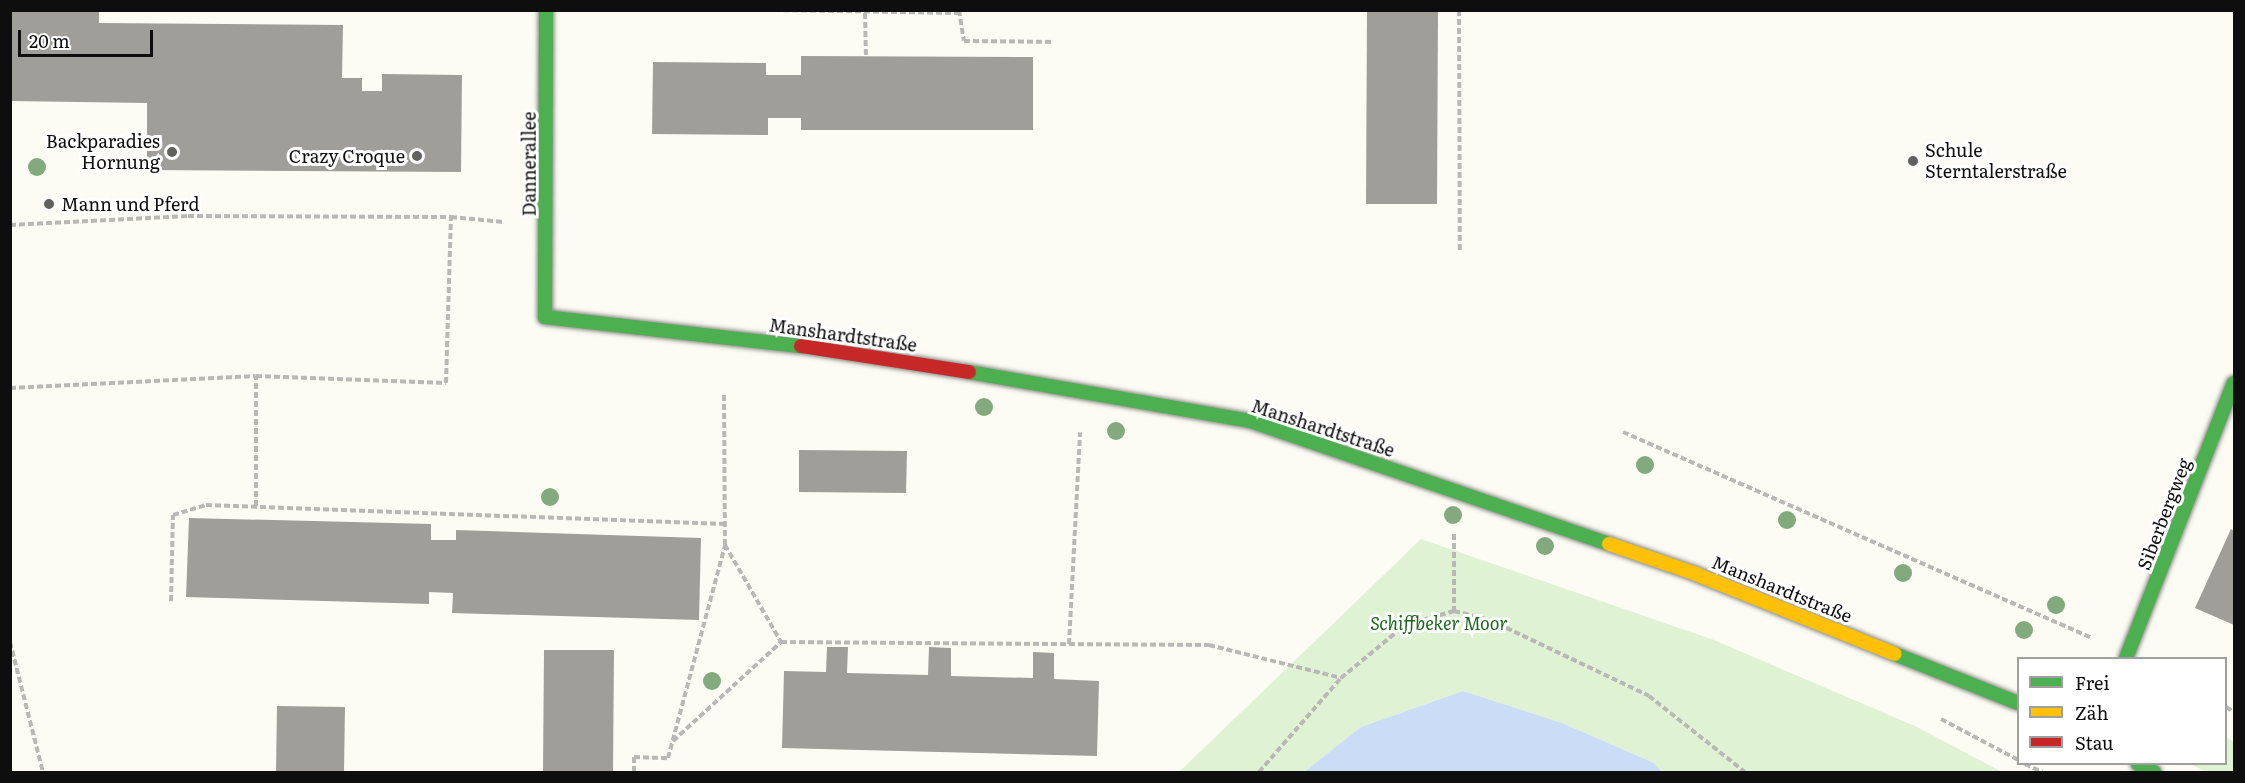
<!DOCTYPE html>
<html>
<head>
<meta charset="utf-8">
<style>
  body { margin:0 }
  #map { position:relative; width:2245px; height:783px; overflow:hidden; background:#fcfcf4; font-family:Literata,serif }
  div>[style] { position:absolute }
  .green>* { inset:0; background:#dff2d4 }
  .water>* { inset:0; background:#cadcf6 }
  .building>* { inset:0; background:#9f9e99 }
  .path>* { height:4px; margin-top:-2px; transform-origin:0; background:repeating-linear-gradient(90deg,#b8b8b7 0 6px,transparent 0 9px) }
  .roads { filter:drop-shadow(0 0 2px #8c8c88) drop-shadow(0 0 2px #8c8c88) }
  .fast>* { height:14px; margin:-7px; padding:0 7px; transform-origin:7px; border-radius:7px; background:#4caf50 }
  .slow>* { height:14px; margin:-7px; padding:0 7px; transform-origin:7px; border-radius:7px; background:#ffc107 }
  .jam>* { height:14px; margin:-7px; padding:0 7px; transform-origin:7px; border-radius:7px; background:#c62828 }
  .trees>* { width:18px; height:18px; margin:-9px; border-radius:50%; background:#82aa7e }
  .dots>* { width:16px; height:16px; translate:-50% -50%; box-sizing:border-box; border:3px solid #fff; border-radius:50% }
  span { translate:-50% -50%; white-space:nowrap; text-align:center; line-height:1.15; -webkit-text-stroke:6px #fff; paint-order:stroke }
  .poi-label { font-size:18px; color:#0e0e0e }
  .right { translate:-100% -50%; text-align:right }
  .left { translate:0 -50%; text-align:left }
  .street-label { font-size:18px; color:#0e0e0e }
  .park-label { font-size:18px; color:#1e671e; font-style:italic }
  .frame { position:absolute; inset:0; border:12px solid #0e0e0e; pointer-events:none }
  .legend { position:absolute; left:2017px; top:657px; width:210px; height:108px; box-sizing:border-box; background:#fff; border:2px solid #9f9f9f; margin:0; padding:8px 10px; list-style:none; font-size:18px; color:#0e0e0e }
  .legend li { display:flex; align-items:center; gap:12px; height:30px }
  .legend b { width:30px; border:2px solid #9f9f9f }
  .scale { position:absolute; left:18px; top:30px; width:135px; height:27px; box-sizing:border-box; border:3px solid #0e0e0e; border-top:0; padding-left:8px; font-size:18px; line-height:21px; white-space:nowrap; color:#0e0e0e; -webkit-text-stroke:4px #fff; paint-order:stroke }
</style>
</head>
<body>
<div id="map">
  <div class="green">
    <i style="clip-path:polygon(1421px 539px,1714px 640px,1915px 726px,2002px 772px,1662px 772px,1654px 763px,1562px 723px,1463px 691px,1361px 727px,1304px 772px,1179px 772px)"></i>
    <i style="clip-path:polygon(2226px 737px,2234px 742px,2234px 772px,2207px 772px,2190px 764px,2226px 764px)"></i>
  </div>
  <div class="water">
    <i style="clip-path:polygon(1463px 691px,1562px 723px,1654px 763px,1662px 772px,1304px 772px,1361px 727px)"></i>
  </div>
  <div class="building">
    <i style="clip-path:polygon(10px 10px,99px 10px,99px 23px,343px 25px,342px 78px,362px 78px,362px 91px,382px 91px,382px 74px,462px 75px,461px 172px,147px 170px,147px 103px,10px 101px)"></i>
    <i style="clip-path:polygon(1367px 10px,1438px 10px,1437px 204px,1366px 204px)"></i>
    <i style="clip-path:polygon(801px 56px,1033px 57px,1033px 130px,801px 130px,801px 118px,768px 118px,768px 135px,652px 134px,653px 62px,766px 63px,766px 75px,801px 75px)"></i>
    <i style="clip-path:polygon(799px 450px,907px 451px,906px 493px,799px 492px)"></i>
    <i style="clip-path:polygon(189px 518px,431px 524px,431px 540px,456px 540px,456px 530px,701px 538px,699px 620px,452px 613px,453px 593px,429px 592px,429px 604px,186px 597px)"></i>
    <i style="clip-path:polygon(2231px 529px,2234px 531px,2234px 625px,2195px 608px)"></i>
    <i style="clip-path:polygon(827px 647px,848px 647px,847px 673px,928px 675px,929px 647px,951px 648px,951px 676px,1033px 678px,1033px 652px,1054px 653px,1054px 679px,1099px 681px,1097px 756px,782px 748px,784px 671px,826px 672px)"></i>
    <i style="clip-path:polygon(544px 650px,614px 650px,613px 772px,543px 772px)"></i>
    <i style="clip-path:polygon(277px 706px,345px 707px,344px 772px,276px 772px)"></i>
  </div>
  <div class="path">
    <i style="left:774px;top:10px;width:185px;rotate:0.9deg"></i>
    <i style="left:959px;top:10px;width:31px;rotate:81deg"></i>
    <i style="left:964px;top:41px;width:90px;rotate:0.6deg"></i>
    <i style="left:1459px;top:10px;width:243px;rotate:89.8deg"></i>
    <i style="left:865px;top:13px;width:43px;rotate:88.7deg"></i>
    <i style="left:10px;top:225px;width:178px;rotate:-2.9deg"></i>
    <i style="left:188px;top:216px;width:263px;rotate:0.2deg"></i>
    <i style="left:451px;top:217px;width:53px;rotate:5.4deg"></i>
    <i style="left:10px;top:388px;width:246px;rotate:-2.8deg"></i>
    <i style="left:256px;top:376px;width:190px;rotate:2.1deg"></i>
    <i style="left:446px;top:383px;width:166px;rotate:-88.3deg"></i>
    <i style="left:1623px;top:432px;width:512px;rotate:23.71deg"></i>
    <i style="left:256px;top:506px;width:130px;rotate:-90deg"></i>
    <i style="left:1454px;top:534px;width:77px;rotate:90deg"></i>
    <i style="left:725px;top:545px;width:112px;rotate:60deg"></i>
    <i style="left:171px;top:601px;width:86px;rotate:-88.7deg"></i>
    <i style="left:173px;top:515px;width:34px;rotate:-17deg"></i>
    <i style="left:206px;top:505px;width:519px;rotate:2.1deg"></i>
    <i style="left:10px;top:642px;width:134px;rotate:75.8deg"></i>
    <i style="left:1069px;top:644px;width:212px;rotate:-87deg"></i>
    <i style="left:2226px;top:707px;width:9px;rotate:32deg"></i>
    <i style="left:1941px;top:719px;width:87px;rotate:28deg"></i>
    <i style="left:673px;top:741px;width:147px;rotate:-42.5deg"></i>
    <i style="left:781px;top:642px;width:428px;rotate:0.4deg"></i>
    <i style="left:1209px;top:645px;width:136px;rotate:14deg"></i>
    <i style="left:2025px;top:764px;width:19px;rotate:25deg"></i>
    <i style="left:634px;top:772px;width:15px;rotate:-90deg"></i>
    <i style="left:634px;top:757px;width:34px;rotate:2deg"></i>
    <i style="left:668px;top:758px;width:220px;rotate:-75deg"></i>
    <i style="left:725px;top:545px;width:150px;rotate:-90.4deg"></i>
    <i style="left:1259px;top:772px;width:125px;rotate:-48.9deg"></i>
    <i style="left:1341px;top:678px;width:83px;rotate:-39.6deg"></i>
    <i style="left:1405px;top:625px;width:51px;rotate:-15.9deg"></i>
    <i style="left:1454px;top:611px;width:37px;rotate:14deg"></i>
    <i style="left:1490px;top:620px;width:176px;rotate:25.5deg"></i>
    <i style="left:1649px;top:696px;width:122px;rotate:38.4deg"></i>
  </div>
  <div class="roads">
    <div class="fast">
      <i style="left:546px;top:10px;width:307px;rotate:90.2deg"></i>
      <i style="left:545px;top:317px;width:258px;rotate:6.5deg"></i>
      <i style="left:969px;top:372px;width:285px;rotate:9.9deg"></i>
      <i style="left:1250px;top:421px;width:379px;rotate:18.9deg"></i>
      <i style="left:1895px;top:654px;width:132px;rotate:21.7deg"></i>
      <i style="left:2126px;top:658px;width:295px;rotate:-68.6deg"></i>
      <i style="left:2138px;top:764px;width:18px;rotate:27deg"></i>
    </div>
    <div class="slow">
      <i style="left:1609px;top:544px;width:92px;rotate:19deg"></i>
      <i style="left:1696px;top:574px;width:214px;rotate:21.9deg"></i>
    </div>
    <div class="jam">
      <i style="left:801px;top:346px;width:170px;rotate:8.8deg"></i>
    </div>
  </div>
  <div class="trees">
    <i style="left:37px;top:167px"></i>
    <i style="left:984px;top:407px"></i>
    <i style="left:1116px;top:431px"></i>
    <i style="left:1645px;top:465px"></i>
    <i style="left:550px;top:497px"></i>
    <i style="left:1453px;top:515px"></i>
    <i style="left:1787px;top:520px"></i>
    <i style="left:1545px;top:546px"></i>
    <i style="left:1903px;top:573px"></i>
    <i style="left:2056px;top:605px"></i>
    <i style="left:2024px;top:630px"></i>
    <i style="left:712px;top:681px"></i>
  </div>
  <div class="dots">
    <i style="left:172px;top:152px;background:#61615e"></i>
    <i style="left:417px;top:156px;background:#61615e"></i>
    <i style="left:1913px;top:161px;background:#61615e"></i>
    <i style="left:49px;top:204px;background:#61615e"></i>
  </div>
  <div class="poi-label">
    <span class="right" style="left:160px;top:152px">Backparadies<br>Hornung</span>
    <span class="left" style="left:1925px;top:161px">Schule<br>Sterntalerstraße</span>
    <span class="right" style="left:405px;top:156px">Crazy Croque</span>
    <span class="left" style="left:61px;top:204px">Mann und Pferd</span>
  </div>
  <div class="street-label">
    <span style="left:529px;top:164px;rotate:-90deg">Dannerallee</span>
    <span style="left:843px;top:335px;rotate:8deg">Manshardtstraße</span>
    <span style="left:1323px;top:428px;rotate:18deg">Manshardtstraße</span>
    <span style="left:2164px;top:514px;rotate:-69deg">Siberbergweg</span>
    <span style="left:1782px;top:589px;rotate:22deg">Manshardtstraße</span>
  </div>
  <div class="park-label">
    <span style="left:1439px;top:623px">Schiffbeker Moor</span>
  </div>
  <div class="frame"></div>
  <ul class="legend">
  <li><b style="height:8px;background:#4caf50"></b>Frei</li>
  <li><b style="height:8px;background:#ffc107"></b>Zäh</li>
  <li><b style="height:8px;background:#c62828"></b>Stau</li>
  </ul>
  <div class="scale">20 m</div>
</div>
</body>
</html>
